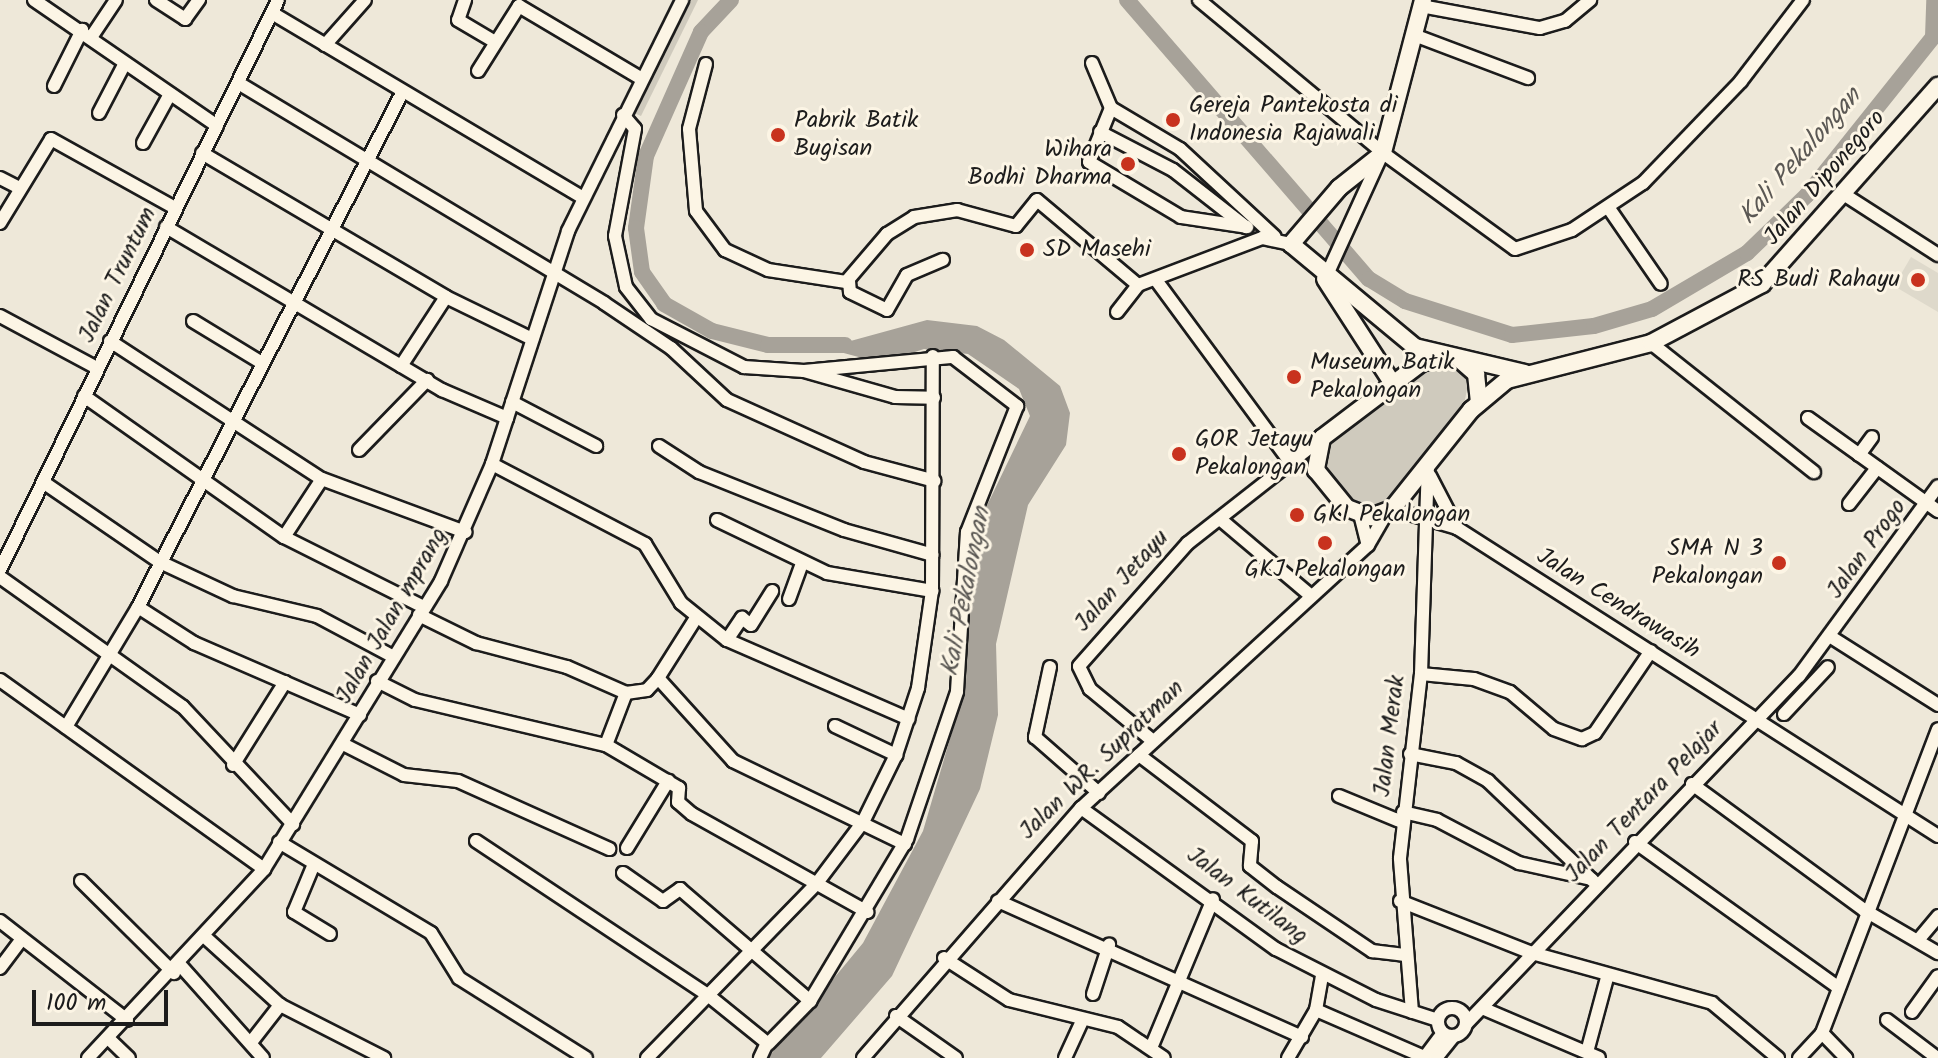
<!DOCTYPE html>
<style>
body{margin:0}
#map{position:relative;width:1938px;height:1058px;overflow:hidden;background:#eee8d9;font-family:Kalam,sans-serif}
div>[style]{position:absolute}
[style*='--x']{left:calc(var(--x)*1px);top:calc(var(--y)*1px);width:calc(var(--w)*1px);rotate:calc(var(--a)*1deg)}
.built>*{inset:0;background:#ded9cb}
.green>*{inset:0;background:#cfcabd}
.water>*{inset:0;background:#a7a299}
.river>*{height:16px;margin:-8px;padding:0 8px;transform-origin:8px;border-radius:8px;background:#a7a299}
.roads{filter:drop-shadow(2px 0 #1c1c1c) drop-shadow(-2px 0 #1c1c1c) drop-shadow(0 2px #1c1c1c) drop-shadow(0 -2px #1c1c1c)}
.minor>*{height:12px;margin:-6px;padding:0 6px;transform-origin:6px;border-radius:6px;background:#fcf5e5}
.minor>.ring{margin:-6px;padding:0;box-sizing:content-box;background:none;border:12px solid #fcf5e5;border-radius:50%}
.major>*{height:16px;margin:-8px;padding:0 8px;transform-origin:8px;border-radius:8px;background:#fcf5e5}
.dots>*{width:22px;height:22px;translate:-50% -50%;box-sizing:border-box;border:4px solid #fcf5e5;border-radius:50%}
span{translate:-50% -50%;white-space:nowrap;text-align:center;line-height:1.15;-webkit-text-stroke:6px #fcf5e5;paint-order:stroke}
.poi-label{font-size:24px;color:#1c1c1c}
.left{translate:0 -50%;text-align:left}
.right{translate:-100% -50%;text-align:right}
.street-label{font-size:24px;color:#1c1c1c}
.water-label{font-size:26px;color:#5b5854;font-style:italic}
.scale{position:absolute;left:32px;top:990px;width:136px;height:36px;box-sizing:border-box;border:4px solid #1c1c1c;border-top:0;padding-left:10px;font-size:24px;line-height:28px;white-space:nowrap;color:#1c1c1c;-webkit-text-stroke:6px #fcf5e5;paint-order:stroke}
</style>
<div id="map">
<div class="built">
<i style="clip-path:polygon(1911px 257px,1938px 273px,1938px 312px,1894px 286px)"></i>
</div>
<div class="green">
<i style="clip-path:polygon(689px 0,698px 0,641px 116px,629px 111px)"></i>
<i style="clip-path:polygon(1442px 363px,1469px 378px,1464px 405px,1387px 501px,1374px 509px,1350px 503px,1322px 466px,1322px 452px,1423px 367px)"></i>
</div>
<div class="water">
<i style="clip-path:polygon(927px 320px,977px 326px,1004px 340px,1060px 386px,1070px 413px,1066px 445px,1028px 505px,996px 644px,998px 715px,980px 789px,892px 976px,821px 1058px,768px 1058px,863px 943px,923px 831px,966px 684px,968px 568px,980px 520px,1030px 416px,1019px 389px,968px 354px,924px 349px,881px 363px,825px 348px)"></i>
</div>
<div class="river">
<i style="--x:731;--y:0;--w:44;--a:133.2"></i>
<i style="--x:701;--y:32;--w:136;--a:113.9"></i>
<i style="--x:646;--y:156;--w:73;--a:97.9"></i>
<i style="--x:636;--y:228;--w:44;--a:82.2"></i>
<i style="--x:642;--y:272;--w:39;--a:55"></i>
<i style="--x:664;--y:304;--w:55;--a:29.4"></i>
<i style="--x:712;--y:331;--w:58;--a:14"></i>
<i style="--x:768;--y:345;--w:77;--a:0"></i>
<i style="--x:1127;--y:0;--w:369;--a:49.1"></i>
<i style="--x:1369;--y:279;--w:42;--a:31.4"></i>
<i style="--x:1405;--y:301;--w:112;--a:17.6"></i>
<i style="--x:1512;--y:335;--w:82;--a:-6.3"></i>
<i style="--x:1594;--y:326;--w:60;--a:-16.3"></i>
<i style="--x:1652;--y:309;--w:110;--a:-30.5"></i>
<i style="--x:1747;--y:253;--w:83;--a:-44"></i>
<i style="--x:1807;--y:195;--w:202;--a:-51.4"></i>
<i style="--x:1933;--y:37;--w:37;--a:-88"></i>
</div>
<div class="roads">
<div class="minor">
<i style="--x:34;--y:0;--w:222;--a:34.5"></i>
<i style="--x:156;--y:0;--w:35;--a:33"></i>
<i style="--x:185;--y:19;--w:24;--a:-54"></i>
<i style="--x:465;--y:0;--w:21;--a:109"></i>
<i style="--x:458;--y:20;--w:43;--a:30.7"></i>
<i style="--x:1199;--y:0;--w:239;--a:39.7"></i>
<i style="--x:1383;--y:153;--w:163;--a:36"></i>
<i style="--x:1515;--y:249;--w:60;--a:-18.4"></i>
<i style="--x:1572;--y:230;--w:85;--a:-33.5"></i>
<i style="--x:1643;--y:183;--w:141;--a:-46.1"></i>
<i style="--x:1741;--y:81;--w:102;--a:-52.6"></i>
<i style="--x:1421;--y:6;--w:121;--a:10.5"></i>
<i style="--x:1540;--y:28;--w:26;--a:-16"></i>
<i style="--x:1565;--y:21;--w:33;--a:-40"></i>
<i style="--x:272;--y:13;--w:360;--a:30.7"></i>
<i style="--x:1414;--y:35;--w:122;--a:20.7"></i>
<i style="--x:92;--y:36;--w:43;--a:-56.3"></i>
<i style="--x:325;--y:45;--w:60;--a:-48.4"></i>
<i style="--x:1092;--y:63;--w:49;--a:67.1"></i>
<i style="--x:1111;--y:108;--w:58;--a:112.2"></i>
<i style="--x:1089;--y:162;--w:107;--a:30.9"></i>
<i style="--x:1181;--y:217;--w:67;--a:8.6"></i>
<i style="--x:706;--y:64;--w:67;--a:104.7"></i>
<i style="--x:689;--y:129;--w:82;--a:85.1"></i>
<i style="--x:696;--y:211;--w:49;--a:53.4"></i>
<i style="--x:725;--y:250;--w:47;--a:24.9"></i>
<i style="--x:768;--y:270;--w:79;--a:8.7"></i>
<i style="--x:846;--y:282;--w:63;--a:-49.5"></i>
<i style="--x:887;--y:234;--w:32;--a:-32"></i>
<i style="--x:914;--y:217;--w:44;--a:-9.2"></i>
<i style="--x:957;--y:210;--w:61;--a:15.2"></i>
<i style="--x:1016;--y:226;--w:33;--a:-51"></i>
<i style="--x:1037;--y:200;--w:132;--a:40.1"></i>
<i style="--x:1138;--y:285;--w:133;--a:-20.8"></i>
<i style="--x:1262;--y:238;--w:30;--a:12"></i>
<i style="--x:478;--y:71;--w:77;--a:-57.8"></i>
<i style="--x:519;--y:6;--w:143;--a:30.7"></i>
<i style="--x:240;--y:84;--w:425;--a:31"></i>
<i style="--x:604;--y:303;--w:81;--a:33.9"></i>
<i style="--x:671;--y:348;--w:76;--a:42.9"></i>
<i style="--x:727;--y:400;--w:150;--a:24.3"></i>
<i style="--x:864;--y:462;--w:73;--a:15"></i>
<i style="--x:54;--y:86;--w:63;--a:-63.4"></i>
<i style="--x:1111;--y:108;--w:80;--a:30.7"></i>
<i style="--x:1180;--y:149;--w:129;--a:42.8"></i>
<i style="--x:99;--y:113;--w:56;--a:-62.5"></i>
<i style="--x:623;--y:115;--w:18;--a:49"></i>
<i style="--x:635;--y:129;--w:109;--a:100.6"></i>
<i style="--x:615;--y:236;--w:52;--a:77.8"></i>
<i style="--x:626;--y:287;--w:41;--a:52"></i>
<i style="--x:651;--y:319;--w:105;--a:27.3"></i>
<i style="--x:744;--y:367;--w:60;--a:3.8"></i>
<i style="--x:804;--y:371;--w:150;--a:-5.4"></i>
<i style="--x:953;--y:357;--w:81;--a:37.4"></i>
<i style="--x:1017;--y:406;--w:136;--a:111.6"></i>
<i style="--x:967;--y:532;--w:160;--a:93.6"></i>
<i style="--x:957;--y:692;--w:155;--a:108.8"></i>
<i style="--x:907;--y:839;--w:189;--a:120.9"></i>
<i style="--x:810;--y:1001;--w:60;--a:134.3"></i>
<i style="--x:1100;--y:132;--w:82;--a:27.5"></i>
<i style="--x:1173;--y:170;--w:93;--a:38"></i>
<i style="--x:143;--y:143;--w:56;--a:-61.1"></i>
<i style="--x:202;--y:153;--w:283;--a:30.5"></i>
<i style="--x:446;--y:297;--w:96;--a:26"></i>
<i style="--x:0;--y:178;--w:22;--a:27"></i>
<i style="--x:1845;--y:195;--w:111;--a:32.8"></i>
<i style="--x:1608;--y:207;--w:93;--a:55.5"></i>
<i style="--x:0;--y:223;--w:98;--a:-58.7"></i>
<i style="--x:51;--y:139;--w:142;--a:29.1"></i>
<i style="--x:166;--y:227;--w:321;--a:30.6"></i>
<i style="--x:442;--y:390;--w:71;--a:23.3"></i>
<i style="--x:1325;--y:279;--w:135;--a:-65.5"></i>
<i style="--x:1156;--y:280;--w:227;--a:53.6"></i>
<i style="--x:849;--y:281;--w:11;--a:85"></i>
<i style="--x:850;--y:292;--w:41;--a:25.9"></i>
<i style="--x:887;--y:310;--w:40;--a:-60.3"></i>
<i style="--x:907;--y:275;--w:39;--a:-23"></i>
<i style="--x:1117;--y:312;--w:34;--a:-52"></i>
<i style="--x:0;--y:316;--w:110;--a:28.2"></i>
<i style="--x:193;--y:321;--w:81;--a:31.3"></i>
<i style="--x:110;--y:341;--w:253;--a:33.1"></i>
<i style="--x:322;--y:479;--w:153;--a:20.3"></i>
<i style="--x:1651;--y:343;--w:208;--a:38.4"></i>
<i style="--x:401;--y:366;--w:82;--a:-56.9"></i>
<i style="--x:804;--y:371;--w:95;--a:15.9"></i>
<i style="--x:895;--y:397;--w:39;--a:1"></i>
<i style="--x:84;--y:396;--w:245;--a:35.2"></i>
<i style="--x:284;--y:537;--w:157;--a:26.6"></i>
<i style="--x:512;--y:402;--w:95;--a:27.6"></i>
<i style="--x:1808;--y:418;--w:160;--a:35.6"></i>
<i style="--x:659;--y:446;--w:48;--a:33"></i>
<i style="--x:699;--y:472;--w:156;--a:21.8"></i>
<i style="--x:844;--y:530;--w:92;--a:15.7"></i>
<i style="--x:359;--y:450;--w:98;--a:-45.8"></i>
<i style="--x:1859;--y:455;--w:22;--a:-54"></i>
<i style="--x:492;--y:464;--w:173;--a:27.6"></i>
<i style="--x:645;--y:544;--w:69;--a:58.6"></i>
<i style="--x:681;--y:603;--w:59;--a:38.8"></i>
<i style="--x:727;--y:640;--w:198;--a:23.5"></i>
<i style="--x:1430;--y:476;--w:59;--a:62.6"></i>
<i style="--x:43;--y:482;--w:142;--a:34.4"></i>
<i style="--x:160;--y:562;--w:81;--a:25"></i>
<i style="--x:233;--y:596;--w:86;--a:13.4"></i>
<i style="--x:317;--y:616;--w:85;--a:28.1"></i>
<i style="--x:1849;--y:504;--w:46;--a:-52.1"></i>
<i style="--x:1392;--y:509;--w:68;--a:16.3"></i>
<i style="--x:1457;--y:528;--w:571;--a:32.63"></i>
<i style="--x:1360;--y:514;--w:32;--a:76"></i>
<i style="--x:1220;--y:519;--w:119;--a:40.2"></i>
<i style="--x:717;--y:520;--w:122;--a:25.7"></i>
<i style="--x:827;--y:573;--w:107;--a:9.7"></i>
<i style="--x:284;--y:537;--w:69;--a:-56.8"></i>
<i style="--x:0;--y:570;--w:634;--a:-64"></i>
<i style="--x:0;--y:577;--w:224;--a:35.4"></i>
<i style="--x:183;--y:707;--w:161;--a:46.8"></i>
<i style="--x:789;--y:599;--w:37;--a:-70"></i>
<i style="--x:138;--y:607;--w:67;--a:32.7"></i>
<i style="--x:194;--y:643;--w:181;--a:23.4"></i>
<i style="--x:419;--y:615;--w:64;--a:26.2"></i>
<i style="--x:476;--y:643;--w:94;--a:14.8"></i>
<i style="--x:567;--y:667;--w:64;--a:23.8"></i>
<i style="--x:626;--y:693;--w:21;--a:-8"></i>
<i style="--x:647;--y:690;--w:16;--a:-47"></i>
<i style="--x:658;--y:678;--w:112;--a:47.9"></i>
<i style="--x:733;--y:761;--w:191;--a:25.8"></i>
<i style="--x:1831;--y:637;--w:127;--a:32.4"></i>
<i style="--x:727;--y:640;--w:27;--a:-56"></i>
<i style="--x:742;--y:618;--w:11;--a:38"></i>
<i style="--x:751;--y:625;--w:40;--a:-58"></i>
<i style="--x:1050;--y:667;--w:72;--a:102.1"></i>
<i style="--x:1035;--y:737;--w:85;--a:41.2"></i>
<i style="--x:1421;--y:674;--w:53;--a:5.4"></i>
<i style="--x:1474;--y:679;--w:38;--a:20"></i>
<i style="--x:1510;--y:692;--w:57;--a:40.1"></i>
<i style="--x:1554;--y:729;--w:30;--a:20"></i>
<i style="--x:1582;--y:739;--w:14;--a:-25"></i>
<i style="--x:1595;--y:733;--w:99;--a:-55.7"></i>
<i style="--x:658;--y:678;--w:71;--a:-57.7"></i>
<i style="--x:0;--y:680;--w:325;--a:35.6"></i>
<i style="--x:377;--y:681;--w:42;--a:26.6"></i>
<i style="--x:415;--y:700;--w:196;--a:13.3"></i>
<i style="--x:606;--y:745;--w:85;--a:30.5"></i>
<i style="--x:679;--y:788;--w:14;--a:94"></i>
<i style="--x:678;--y:802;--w:18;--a:41"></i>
<i style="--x:692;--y:814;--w:201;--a:29.2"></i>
<i style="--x:1784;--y:714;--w:64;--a:-46.9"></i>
<i style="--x:835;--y:726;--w:68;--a:25.4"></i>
<i style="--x:66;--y:727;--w:140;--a:-59"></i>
<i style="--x:138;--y:607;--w:578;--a:-62.81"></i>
<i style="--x:1153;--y:741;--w:82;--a:-140.5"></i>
<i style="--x:1090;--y:689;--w:25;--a:-116"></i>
<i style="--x:1079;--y:666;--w:164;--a:-48.5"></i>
<i style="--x:1188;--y:543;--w:170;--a:-38.1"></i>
<i style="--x:343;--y:744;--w:68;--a:26.9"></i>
<i style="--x:404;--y:775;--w:54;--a:6.3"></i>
<i style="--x:458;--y:781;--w:166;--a:24.2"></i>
<i style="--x:606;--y:745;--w:56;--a:-69"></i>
<i style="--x:1410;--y:754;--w:47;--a:11.1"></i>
<i style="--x:1456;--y:763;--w:37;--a:29"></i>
<i style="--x:1488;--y:781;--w:148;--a:43.6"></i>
<i style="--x:1139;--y:755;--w:142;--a:37.3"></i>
<i style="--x:1252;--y:841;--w:25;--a:95"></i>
<i style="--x:1250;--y:866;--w:34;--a:38"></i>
<i style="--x:1277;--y:887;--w:115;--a:34"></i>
<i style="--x:1372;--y:951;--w:33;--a:7"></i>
<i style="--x:233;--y:765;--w:98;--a:-57.9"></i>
<i style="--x:1692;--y:784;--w:213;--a:36.2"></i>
<i style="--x:1864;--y:910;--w:86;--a:30.2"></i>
<i style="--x:1339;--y:796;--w:68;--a:22.4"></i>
<i style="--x:1081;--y:808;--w:241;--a:35.9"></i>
<i style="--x:1276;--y:949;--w:112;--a:27"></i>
<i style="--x:1376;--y:1000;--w:65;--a:17.9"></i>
<i style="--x:1403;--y:812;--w:35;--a:13"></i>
<i style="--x:1437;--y:820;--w:93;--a:27.7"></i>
<i style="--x:1519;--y:863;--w:74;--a:12.5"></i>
<i style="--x:476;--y:841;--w:280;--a:33.6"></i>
<i style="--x:709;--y:996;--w:75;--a:39"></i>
<i style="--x:767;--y:1043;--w:17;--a:115"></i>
<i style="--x:279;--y:842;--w:177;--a:30.9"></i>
<i style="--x:431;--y:933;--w:53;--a:58.1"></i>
<i style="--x:459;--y:978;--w:150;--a:32.2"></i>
<i style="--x:1635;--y:842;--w:246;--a:35.6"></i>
<i style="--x:627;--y:848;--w:79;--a:-58.5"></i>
<i style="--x:314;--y:864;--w:52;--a:112.6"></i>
<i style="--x:294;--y:912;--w:42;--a:31.4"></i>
<i style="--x:623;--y:873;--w:49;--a:35"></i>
<i style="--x:663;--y:901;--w:21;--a:-35"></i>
<i style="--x:680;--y:889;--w:172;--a:40.7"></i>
<i style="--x:81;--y:881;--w:131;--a:44.7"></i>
<i style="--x:998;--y:901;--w:333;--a:24.1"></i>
<i style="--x:1400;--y:901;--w:142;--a:21.5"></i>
<i style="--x:1532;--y:953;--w:187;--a:15.5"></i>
<i style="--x:1712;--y:1003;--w:86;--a:39.8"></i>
<i style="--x:0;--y:921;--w:161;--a:37.9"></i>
<i style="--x:205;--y:937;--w:101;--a:42.2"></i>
<i style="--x:280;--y:1005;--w:117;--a:27"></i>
<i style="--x:1919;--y:939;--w:30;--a:-50"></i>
<i style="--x:944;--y:958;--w:77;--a:32.9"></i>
<i style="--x:1009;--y:1000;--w:112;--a:13.9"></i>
<i style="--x:1118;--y:1027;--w:55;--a:34"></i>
<i style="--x:181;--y:966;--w:123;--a:48.3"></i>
<i style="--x:0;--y:968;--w:36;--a:-53"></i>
<i style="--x:1093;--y:994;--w:52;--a:-71.9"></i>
<i class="ring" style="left:1438px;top:1008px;width:16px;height:16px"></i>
<i style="--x:1482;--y:1008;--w:127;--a:23.1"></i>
<i style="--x:1316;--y:1010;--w:118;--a:23.5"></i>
<i style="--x:1412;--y:1012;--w:154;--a:-94.5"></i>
<i style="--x:1400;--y:858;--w:185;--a:-83.5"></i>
<i style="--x:1421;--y:674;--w:209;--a:-88.1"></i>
<i style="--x:1912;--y:1012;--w:44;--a:-54.2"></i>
<i style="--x:896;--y:1016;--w:73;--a:35"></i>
<i style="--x:1887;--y:1020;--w:63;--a:37.2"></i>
<i style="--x:1466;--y:1024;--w:482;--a:-46.3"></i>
<i style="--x:1799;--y:676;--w:235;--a:-53.8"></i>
<i style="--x:1822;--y:1033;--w:35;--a:46"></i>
<i style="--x:108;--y:1038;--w:29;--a:44"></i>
<i style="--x:252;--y:1041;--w:46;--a:-52.1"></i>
<i style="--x:1151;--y:1048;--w:161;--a:-67.4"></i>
<i style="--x:1587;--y:1052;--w:77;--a:-74.9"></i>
<i style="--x:88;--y:1058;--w:258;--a:-47"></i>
<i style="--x:264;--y:869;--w:338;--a:-58.4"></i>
<i style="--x:441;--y:581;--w:128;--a:-66.4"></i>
<i style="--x:492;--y:464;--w:245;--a:-71.9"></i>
<i style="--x:568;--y:231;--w:258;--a:-63.7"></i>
<i style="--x:647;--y:1058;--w:244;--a:-45.8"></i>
<i style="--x:817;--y:883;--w:76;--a:-53"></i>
<i style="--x:863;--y:822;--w:75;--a:-63.8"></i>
<i style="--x:896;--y:755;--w:71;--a:-71.8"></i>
<i style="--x:918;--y:688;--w:98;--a:-81.8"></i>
<i style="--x:932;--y:591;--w:235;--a:-89.8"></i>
<i style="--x:863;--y:1058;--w:332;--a:-48.9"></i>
<i style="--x:1081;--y:808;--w:389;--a:-42.5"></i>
<i style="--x:1368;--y:545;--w:39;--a:-60"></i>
<i style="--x:1065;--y:1058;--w:41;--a:-65.3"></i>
<i style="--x:1288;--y:1058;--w:56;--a:-59.7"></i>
<i style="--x:1316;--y:1010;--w:35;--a:-80"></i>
<i style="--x:1424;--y:1058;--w:31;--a:-53"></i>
<i style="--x:1436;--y:1058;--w:28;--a:-51"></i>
<i style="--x:1799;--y:1058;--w:34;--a:-47"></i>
<i style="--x:1822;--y:1033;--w:325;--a:-69.1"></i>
</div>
<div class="major">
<i style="--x:1423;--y:0;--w:158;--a:104.7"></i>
<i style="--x:1383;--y:153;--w:56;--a:141.5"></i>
<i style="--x:1339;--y:188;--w:74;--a:130.6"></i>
<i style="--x:1291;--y:244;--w:161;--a:39.7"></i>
<i style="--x:1415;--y:347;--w:113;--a:13.3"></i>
<i style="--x:1325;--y:279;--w:125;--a:57.1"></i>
<i style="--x:1446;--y:356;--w:26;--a:164"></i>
<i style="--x:1421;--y:363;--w:124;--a:142.9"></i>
<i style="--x:1322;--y:438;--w:33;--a:101"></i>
<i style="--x:1316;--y:470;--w:49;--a:50.8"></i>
<i style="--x:1347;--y:508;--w:26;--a:21"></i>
<i style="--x:1371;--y:517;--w:22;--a:-21"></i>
<i style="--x:1392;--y:509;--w:127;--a:-51.4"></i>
<i style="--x:1471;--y:410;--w:47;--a:-39.8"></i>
<i style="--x:1507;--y:380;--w:149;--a:-14.4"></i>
<i style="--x:1651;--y:343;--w:126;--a:-28"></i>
<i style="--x:1762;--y:284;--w:265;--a:-48.4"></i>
<i style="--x:1459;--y:359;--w:23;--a:41"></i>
<i style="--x:1476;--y:374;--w:29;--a:84"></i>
</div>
</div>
<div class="dots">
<i style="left:1173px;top:120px;background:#c8321e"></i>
<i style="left:778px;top:135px;background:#c8321e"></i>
<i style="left:1128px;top:164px;background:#c8321e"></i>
<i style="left:1027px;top:250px;background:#c8321e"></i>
<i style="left:1918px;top:280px;background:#c8321e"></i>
<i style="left:1294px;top:377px;background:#c8321e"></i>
<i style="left:1179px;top:454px;background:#c8321e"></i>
<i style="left:1297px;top:515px;background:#c8321e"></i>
<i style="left:1325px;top:543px;background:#c8321e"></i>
<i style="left:1779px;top:563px;background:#c8321e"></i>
</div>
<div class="poi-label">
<span class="left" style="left:1189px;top:120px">Gereja Pantekosta di<br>Indonesia Rajawali</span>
<span class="left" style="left:794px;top:135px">Pabrik Batik<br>Bugisan</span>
<span class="right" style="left:1112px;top:164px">Wihara<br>Bodhi Dharma</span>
<span class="left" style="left:1043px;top:250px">SD Masehi</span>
<span class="right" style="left:1900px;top:280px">RS Budi Rahayu</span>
<span class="left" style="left:1310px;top:377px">Museum Batik<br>Pekalongan</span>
<span class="left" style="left:1195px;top:454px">GOR Jetayu<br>Pekalongan</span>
<span class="left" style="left:1313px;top:515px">GKI Pekalongan</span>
<span class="right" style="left:1763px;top:563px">SMA N 3<br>Pekalongan</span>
<span style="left:1325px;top:570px">GKJ Pekalongan</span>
</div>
<div class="street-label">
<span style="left:1825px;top:178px;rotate:-49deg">Jalan Diponegoro</span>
<span style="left:118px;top:275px;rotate:-64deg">Jalan Truntum</span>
<span style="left:1867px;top:549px;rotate:-54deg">Jalan Progo</span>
<span style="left:1122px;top:581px;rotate:-48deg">Jalan Jetayu</span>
<span style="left:1618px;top:604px;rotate:32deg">Jalan Cendrawasih</span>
<span style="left:392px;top:616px;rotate:-60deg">Jalan Jalan mprang</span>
<span style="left:1390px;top:736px;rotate:-83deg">Jalan Merak</span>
<span style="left:1102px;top:760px;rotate:-44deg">Jalan WR. Supratman</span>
<span style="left:1644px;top:802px;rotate:-46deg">Jalan Tentara Pelajar</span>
<span style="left:1247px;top:896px;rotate:37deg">Jalan Kutilang</span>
</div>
<div class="water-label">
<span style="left:1801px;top:157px;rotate:-49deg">Kali Pekalongan</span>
<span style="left:967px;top:592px;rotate:-79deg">Kali Pekalongan</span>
</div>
<div class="scale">100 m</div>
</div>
